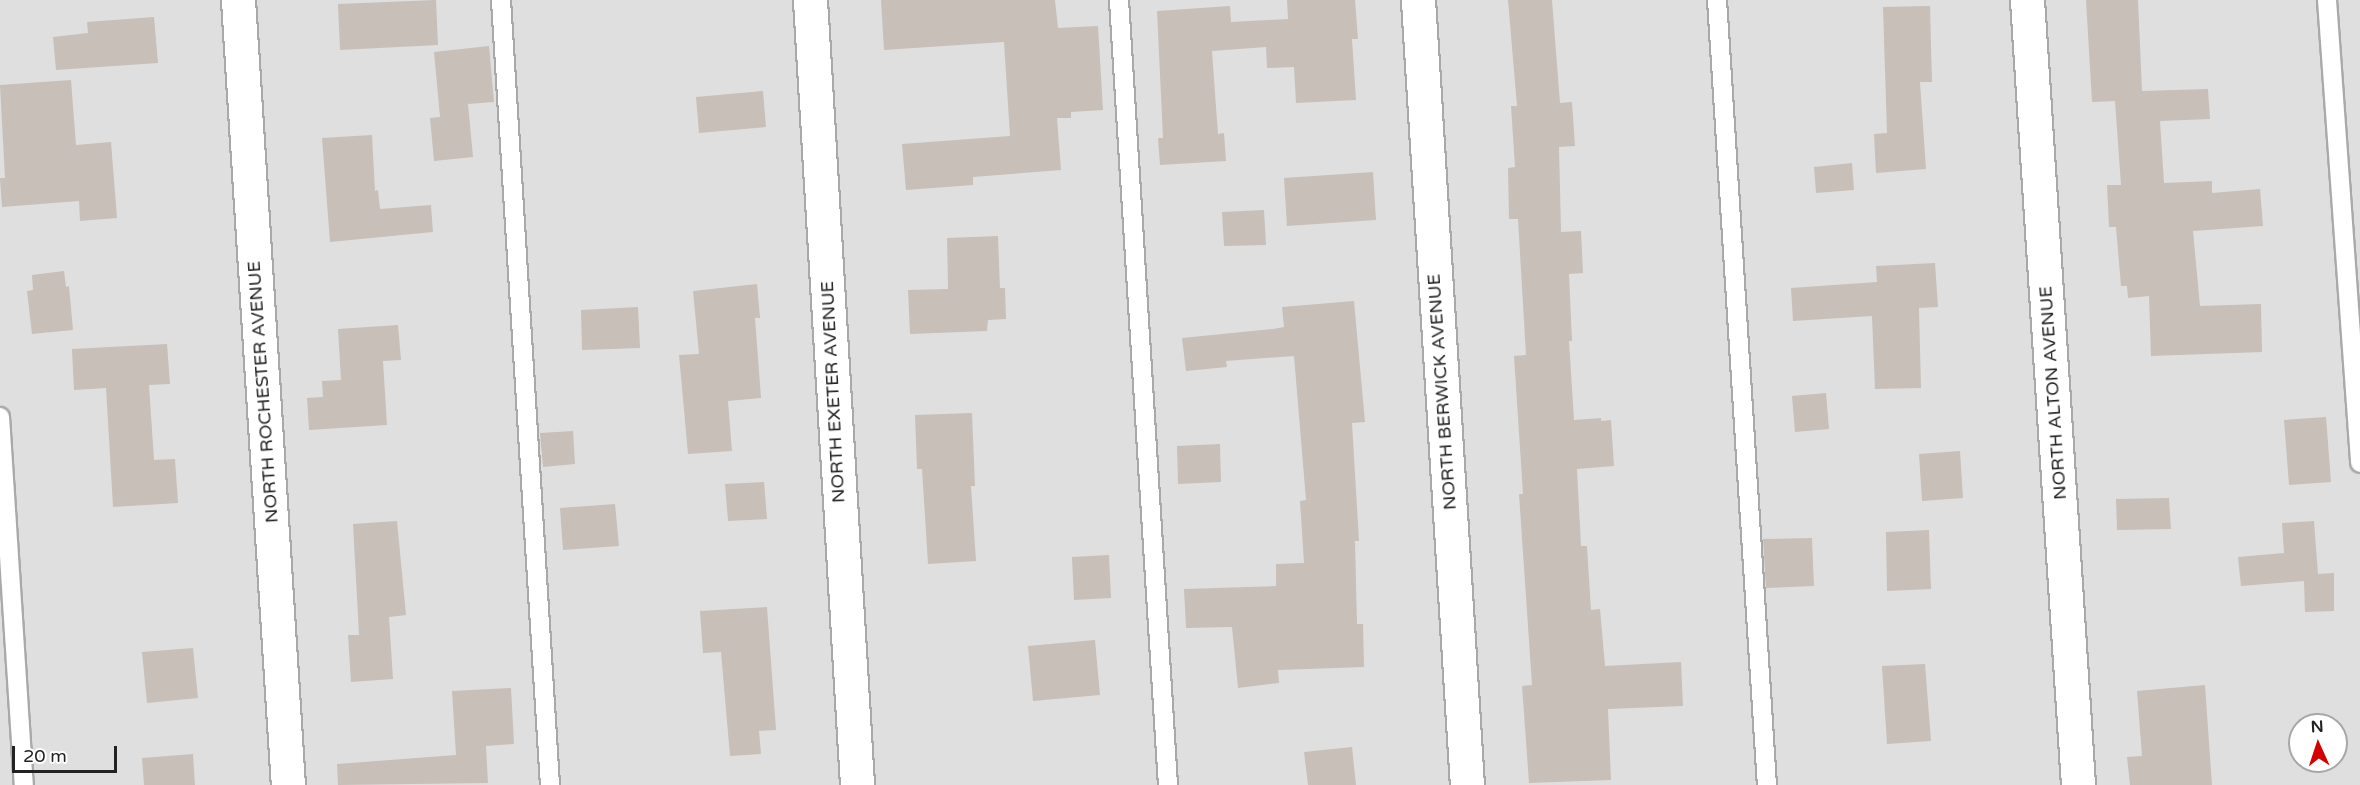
<!DOCTYPE html>
<style>
body{margin:0}
#map{position:relative;width:2360px;height:785px;overflow:hidden;background:#f2efe9;font-family:"Varela Round",sans-serif}
div>[style]{position:absolute}
[style*='--x']{left:calc(var(--x)*1px);top:calc(var(--y)*1px);width:calc(var(--w)*1px);rotate:calc(var(--a)*1deg)}
.residential>*{inset:0;background:#e0dfdf}
.building>*{inset:0;background:#c7bfb8}
.roads{filter:drop-shadow(2px 0 #a9a9a9) drop-shadow(-2px 0 #a9a9a9) drop-shadow(0 2px #a9a9a9) drop-shadow(0 -2px #a9a9a9)}
.service>*{height:18px;margin:-9px;padding:0 9px;transform-origin:9px;border-radius:9px;background:#fff}
.minor>*{height:33px;margin:-16.5px;padding:0 16.5px;transform-origin:16.5px;border-radius:16.5px;background:#fff}
span{translate:-50% -50%;white-space:nowrap;text-align:center;line-height:1.15;-webkit-text-stroke:4.5px #fff;paint-order:stroke}
.street-label{font-size:18px;color:#222}
.north{position:absolute;left:2288px;top:713px;width:60px;height:60px;box-sizing:border-box;background:#fff;border:2px solid #a7a7a7;border-radius:50%;rotate:357deg;font-size:16px;font-weight:700;line-height:24px;text-align:center;color:#222}
.north::after{content:'';display:block;margin:auto;width:21px;height:27px;background:#d40000;clip-path:polygon(50% 0,100% 100%,50% 72%,0 100%)}
.scale{position:absolute;left:12px;top:746px;width:105px;height:27px;box-sizing:border-box;border:3px solid #222;border-top:0;padding-left:8px;font-size:18px;line-height:21px;white-space:nowrap;color:#222;-webkit-text-stroke:4px #fff;paint-order:stroke}
</style>
<div id="map">
<div class="residential">
<i style="clip-path:polygon(evenodd,0 0,2360px 0,2360px 785px,0 785px,0 0,2300px 725px,2336px 725px,2336px 761px,2300px 761px,2300px 725px)"></i>
</div>
<div class="building">
<i style="clip-path:polygon(436px 0,438px 45px,340px 50px,338px 4px)"></i>
<i style="clip-path:polygon(881px 0,1055px 0,1058px 28px,1098px 26px,1103px 110px,1071px 112px,1071px 118px,1057px 118px,1061px 170px,973px 177px,973px 185px,906px 190px,902px 144px,1010px 136px,1004px 42px,884px 50px)"></i>
<i style="clip-path:polygon(1287px 0,1355px 0,1358px 39px,1352px 39px,1356px 100px,1296px 103px,1294px 67px,1267px 68px,1266px 47px,1212px 51px,1218px 134px,1224px 133px,1226px 161px,1160px 165px,1158px 138px,1163px 138px,1157px 11px,1230px 6px,1231px 22px,1288px 19px)"></i>
<i style="clip-path:polygon(1508px 0,1552px 0,1560px 103px,1572px 102px,1575px 146px,1559px 147px,1561px 232px,1581px 231px,1583px 273px,1569px 274px,1572px 341px,1569px 341px,1574px 420px,1601px 418px,1601px 421px,1611px 420px,1614px 466px,1577px 469px,1581px 546px,1587px 546px,1591px 610px,1600px 609px,1605px 666px,1681px 662px,1683px 706px,1608px 709px,1611px 780px,1529px 783px,1522px 686px,1532px 685px,1519px 494px,1523px 494px,1514px 356px,1526px 355px,1518px 219px,1509px 219px,1508px 168px,1515px 167px,1511px 106px,1517px 106px)"></i>
<i style="clip-path:polygon(2086px 0,2138px 0,2142px 91px,2208px 89px,2210px 119px,2160px 121px,2164px 183px,2212px 181px,2212px 193px,2260px 189px,2263px 226px,2193px 231px,2200px 306px,2261px 304px,2262px 352px,2151px 356px,2149px 296px,2128px 298px,2127px 286px,2121px 286px,2116px 227px,2109px 227px,2107px 185px,2121px 185px,2115px 101px,2092px 102px)"></i>
<i style="clip-path:polygon(1930px 6px,1932px 82px,1920px 82px,1926px 169px,1876px 173px,1874px 134px,1887px 133px,1883px 7px)"></i>
<i style="clip-path:polygon(154px 17px,158px 63px,56px 70px,53px 37px,88px 33px,87px 22px)"></i>
<i style="clip-path:polygon(489px 46px,494px 102px,468px 104px,473px 157px,434px 161px,430px 118px,440px 117px,434px 52px)"></i>
<i style="clip-path:polygon(71px 80px,76px 145px,111px 142px,117px 218px,80px 221px,79px 201px,2px 207px,0 178px,5px 178px,0 85px)"></i>
<i style="clip-path:polygon(763px 91px,766px 127px,699px 133px,696px 97px)"></i>
<i style="clip-path:polygon(372px 135px,375px 191px,378px 190px,380px 209px,431px 205px,433px 232px,330px 242px,322px 138px)"></i>
<i style="clip-path:polygon(1852px 163px,1854px 190px,1816px 193px,1814px 167px)"></i>
<i style="clip-path:polygon(1373px 172px,1376px 220px,1287px 226px,1284px 178px)"></i>
<i style="clip-path:polygon(1264px 210px,1266px 245px,1224px 246px,1222px 212px)"></i>
<i style="clip-path:polygon(998px 236px,1000px 288px,1005px 288px,1006px 319px,988px 320px,987px 331px,910px 334px,908px 290px,948px 289px,947px 238px)"></i>
<i style="clip-path:polygon(1935px 263px,1938px 307px,1919px 308px,1921px 388px,1875px 389px,1872px 316px,1793px 321px,1791px 288px,1877px 282px,1876px 266px)"></i>
<i style="clip-path:polygon(64px 271px,66px 287px,69px 286px,73px 330px,32px 334px,27px 291px,33px 290px,32px 275px)"></i>
<i style="clip-path:polygon(757px 284px,760px 318px,755px 318px,761px 398px,728px 401px,732px 451px,688px 454px,679px 355px,699px 354px,693px 291px)"></i>
<i style="clip-path:polygon(1354px 301px,1365px 422px,1352px 423px,1359px 541px,1355px 541px,1357px 624px,1363px 624px,1364px 667px,1278px 670px,1279px 683px,1238px 688px,1232px 627px,1186px 628px,1184px 589px,1276px 586px,1276px 564px,1304px 563px,1300px 501px,1306px 500px,1294px 356px,1226px 361px,1227px 367px,1186px 371px,1182px 338px,1273px 329px,1284px 327px,1282px 307px)"></i>
<i style="clip-path:polygon(638px 307px,640px 348px,582px 350px,581px 310px)"></i>
<i style="clip-path:polygon(398px 325px,401px 360px,383px 361px,387px 425px,309px 430px,307px 398px,323px 397px,322px 381px,341px 380px,338px 329px)"></i>
<i style="clip-path:polygon(167px 344px,170px 384px,149px 385px,154px 460px,175px 459px,178px 503px,113px 507px,106px 388px,74px 390px,72px 349px)"></i>
<i style="clip-path:polygon(1826px 393px,1829px 429px,1795px 432px,1792px 396px)"></i>
<i style="clip-path:polygon(972px 413px,975px 486px,971px 486px,976px 561px,928px 564px,922px 469px,917px 469px,915px 415px)"></i>
<i style="clip-path:polygon(2326px 417px,2331px 482px,2289px 485px,2284px 420px)"></i>
<i style="clip-path:polygon(573px 431px,575px 464px,543px 467px,540px 433px)"></i>
<i style="clip-path:polygon(1220px 444px,1221px 482px,1178px 484px,1177px 446px)"></i>
<i style="clip-path:polygon(1960px 451px,1963px 498px,1922px 501px,1919px 454px)"></i>
<i style="clip-path:polygon(764px 482px,767px 519px,728px 521px,725px 484px)"></i>
<i style="clip-path:polygon(2169px 498px,2171px 529px,2117px 530px,2116px 499px)"></i>
<i style="clip-path:polygon(615px 504px,619px 546px,563px 550px,560px 508px)"></i>
<i style="clip-path:polygon(397px 521px,406px 615px,389px 617px,393px 679px,351px 682px,348px 635px,359px 635px,353px 524px)"></i>
<i style="clip-path:polygon(2314px 521px,2318px 574px,2334px 573px,2334px 611px,2305px 612px,2304px 581px,2241px 586px,2238px 557px,2284px 553px,2282px 523px)"></i>
<i style="clip-path:polygon(1929px 530px,1931px 589px,1887px 591px,1886px 532px)"></i>
<i style="clip-path:polygon(1812px 538px,1814px 586px,1766px 588px,1763px 539px)"></i>
<i style="clip-path:polygon(1109px 555px,1111px 598px,1074px 600px,1072px 557px)"></i>
<i style="clip-path:polygon(767px 607px,776px 730px,759px 731px,761px 754px,730px 756px,721px 652px,703px 653px,700px 611px)"></i>
<i style="clip-path:polygon(1095px 640px,1100px 695px,1033px 701px,1028px 646px)"></i>
<i style="clip-path:polygon(193px 648px,198px 698px,147px 703px,142px 652px)"></i>
<i style="clip-path:polygon(1925px 664px,1931px 741px,1887px 744px,1882px 666px)"></i>
<i style="clip-path:polygon(2205px 685px,2212px 785px,2130px 785px,2127px 757px,2142px 756px,2137px 691px)"></i>
<i style="clip-path:polygon(511px 688px,514px 744px,486px 746px,488px 783px,338px 785px,337px 764px,456px 755px,452px 691px)"></i>
<i style="clip-path:polygon(1352px 747px,1356px 785px,1308px 785px,1304px 752px)"></i>
<i style="clip-path:polygon(193px 754px,195px 785px,144px 785px,142px 758px)"></i>
</div>
<div class="roads">
<div class="service">
<i style="--x:501;--y:0;--w:787;--a:86.43"></i>
<i style="--x:1119;--y:0;--w:787;--a:86.43"></i>
<i style="--x:1717;--y:0;--w:787;--a:86.36"></i>
<i style="--x:2327;--y:0;--w:464;--a:85.9"></i>
<i style="--x:0;--y:417;--w:369;--a:86.3"></i>
</div>
<div class="minor">
<i style="--x:238;--y:0;--w:787;--a:86.36"></i>
<i style="--x:810;--y:0;--w:786;--a:86.57"></i>
<i style="--x:1418;--y:0;--w:787;--a:86.43"></i>
<i style="--x:2027;--y:0;--w:787;--a:86.28"></i>
</div>
</div>
<div class="street-label">
<span style="left:263px;top:392px;rotate:-94deg">NORTH ROCHESTER AVENUE</span>
<span style="left:833px;top:392px;rotate:-93deg">NORTH EXETER AVENUE</span>
<span style="left:1442px;top:392px;rotate:-94deg">NORTH BERWICK AVENUE</span>
<span style="left:2053px;top:393px;rotate:-94deg">NORTH ALTON AVENUE</span>
</div>
<div class="north">N</div>
<div class="scale">20 m</div>
</div>
